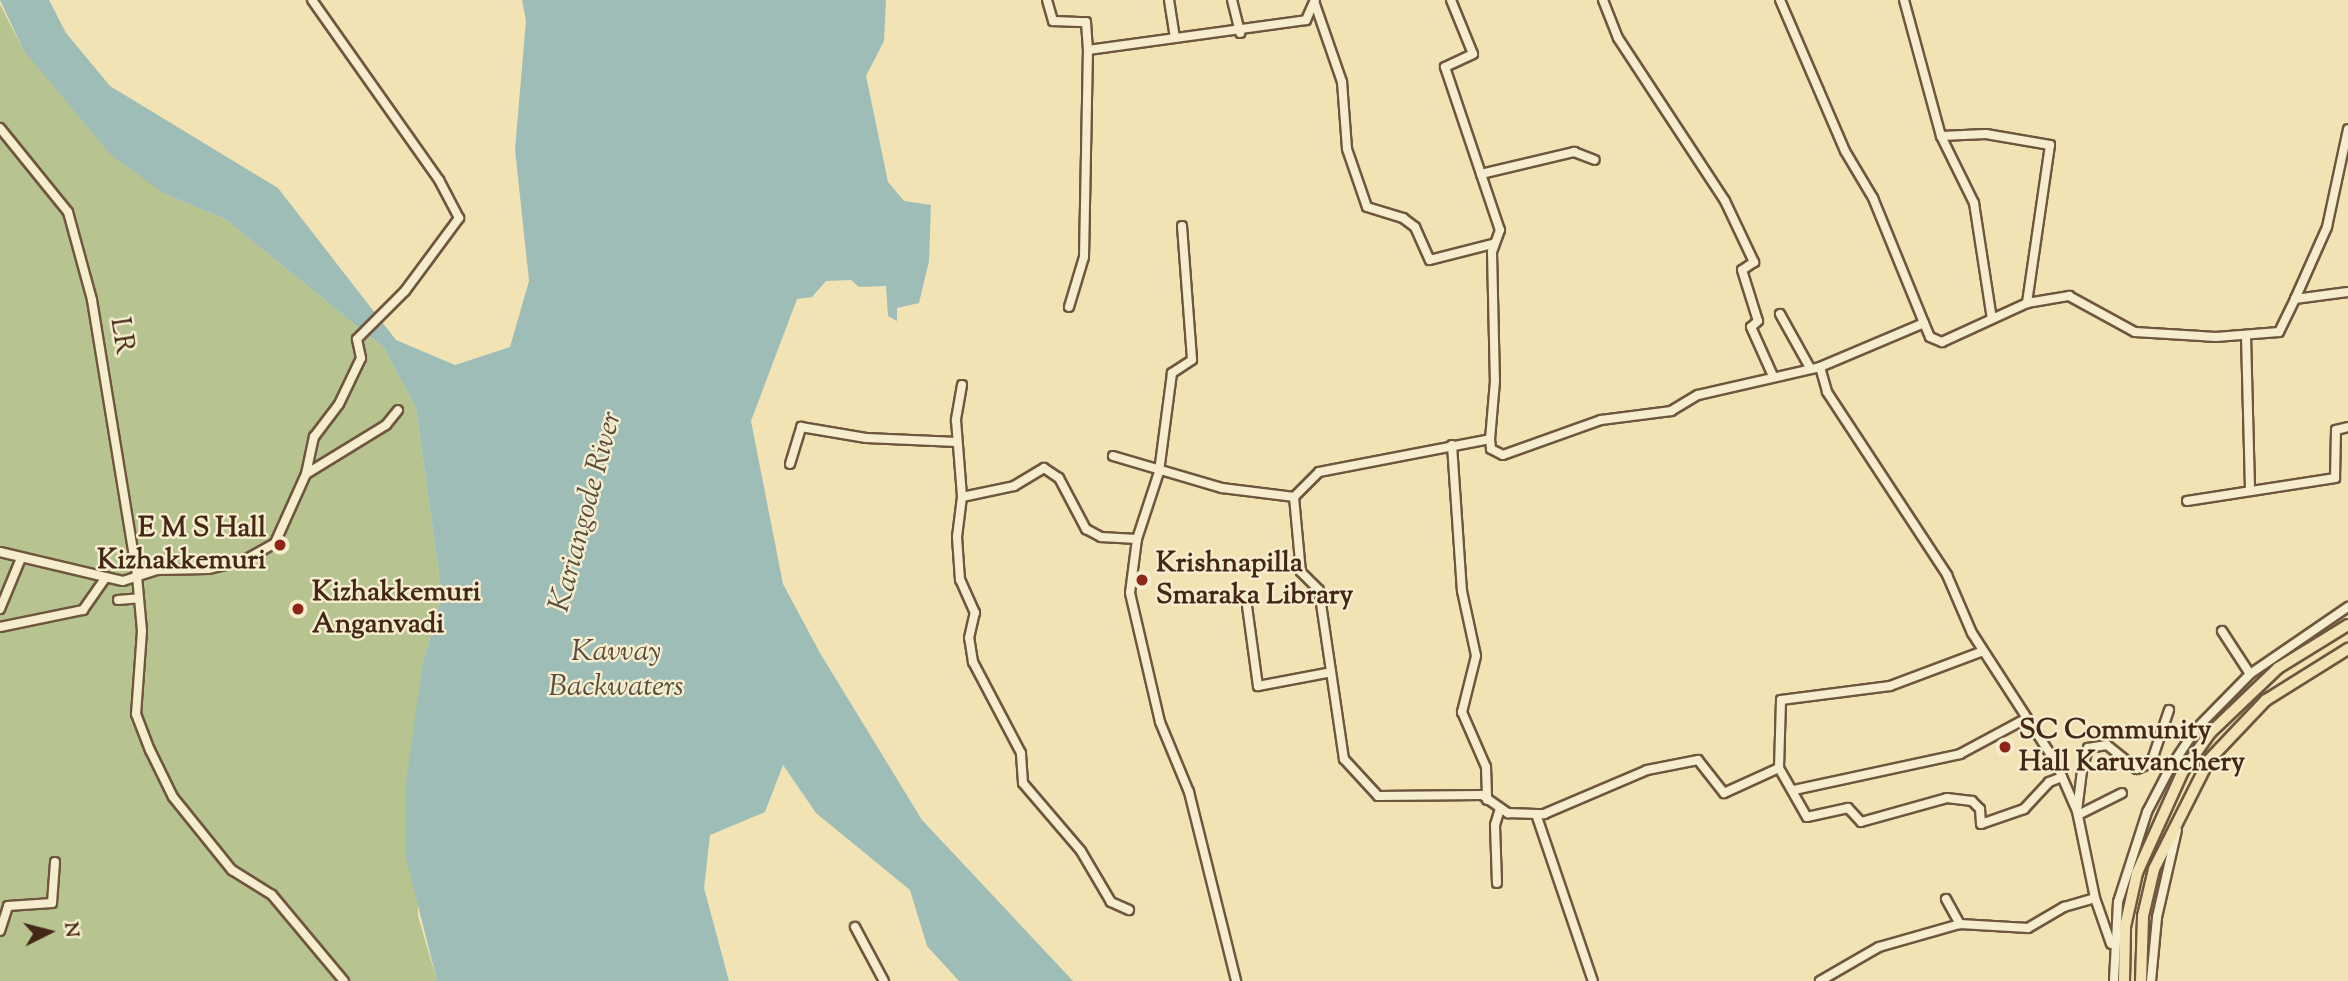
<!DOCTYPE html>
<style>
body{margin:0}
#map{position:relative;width:2348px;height:981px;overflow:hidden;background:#f1e3b4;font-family:"Sorts Mill Goudy",serif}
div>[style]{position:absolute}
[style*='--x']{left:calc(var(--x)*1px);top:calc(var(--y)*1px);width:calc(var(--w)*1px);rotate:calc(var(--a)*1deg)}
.green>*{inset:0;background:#b7c490}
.water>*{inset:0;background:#9dbdb6}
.roads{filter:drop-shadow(2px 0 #6f563e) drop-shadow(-2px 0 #6f563e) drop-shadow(0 2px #6f563e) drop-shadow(0 -2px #6f563e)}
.minor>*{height:8px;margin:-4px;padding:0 4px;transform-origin:4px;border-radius:4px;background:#f6edce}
.highway>*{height:10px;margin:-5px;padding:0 5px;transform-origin:5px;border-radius:5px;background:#f1e3b4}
.dots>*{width:19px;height:19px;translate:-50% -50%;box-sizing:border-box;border:4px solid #f6edce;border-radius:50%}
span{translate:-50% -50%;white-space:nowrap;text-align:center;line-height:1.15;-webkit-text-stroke:5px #f6edce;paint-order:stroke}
.street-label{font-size:28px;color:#442716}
.poi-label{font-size:28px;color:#442716;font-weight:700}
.right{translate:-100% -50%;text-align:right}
.left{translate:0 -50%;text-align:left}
.water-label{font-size:30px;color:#5a4c3e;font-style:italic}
.north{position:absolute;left:14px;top:897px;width:70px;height:70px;-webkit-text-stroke:5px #f6edce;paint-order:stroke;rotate:84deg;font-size:19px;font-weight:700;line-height:28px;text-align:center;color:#442716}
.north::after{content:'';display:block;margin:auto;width:24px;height:32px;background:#442716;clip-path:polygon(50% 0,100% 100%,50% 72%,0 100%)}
</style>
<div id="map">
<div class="green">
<i style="clip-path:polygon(0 4px,24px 51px,165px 194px,225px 219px,384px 348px,416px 408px,442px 596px,423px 661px,417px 725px,418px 916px,437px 981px,0 981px)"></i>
</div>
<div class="water">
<i style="clip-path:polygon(0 0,49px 0,66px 33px,110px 86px,278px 188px,396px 340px,455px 365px,510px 347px,529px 281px,515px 149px,526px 21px,522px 0,886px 0,884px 41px,866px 76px,888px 182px,904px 201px,931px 205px,929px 261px,919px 303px,897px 308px,897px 321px,888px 316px,886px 286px,859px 287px,851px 280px,826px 281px,812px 297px,797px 299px,751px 421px,783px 584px,820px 653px,922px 820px,1073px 981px,959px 981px,927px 946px,910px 890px,816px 813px,783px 765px,765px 812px,710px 835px,704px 888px,729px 981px,437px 981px,405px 854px,405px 790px,423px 661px,442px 596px,416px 408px,384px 348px,225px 219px,165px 194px,111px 155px,24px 51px)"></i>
</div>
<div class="roads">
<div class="minor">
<i style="--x:1047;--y:0;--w:22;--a:74"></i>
<i style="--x:1053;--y:21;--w:33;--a:2"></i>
<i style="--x:1086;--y:22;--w:28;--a:86"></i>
<i style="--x:1169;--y:0;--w:38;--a:81"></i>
<i style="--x:1232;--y:0;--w:34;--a:76"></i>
<i style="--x:1451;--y:0;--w:58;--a:67.8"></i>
<i style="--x:1473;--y:54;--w:31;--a:155"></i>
<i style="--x:1445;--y:67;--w:172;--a:71.4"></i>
<i style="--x:1500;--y:230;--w:23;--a:110"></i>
<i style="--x:1492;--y:252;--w:129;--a:88.7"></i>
<i style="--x:1495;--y:381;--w:58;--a:94.9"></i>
<i style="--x:1603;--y:0;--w:41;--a:68.5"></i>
<i style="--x:1618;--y:38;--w:195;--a:56.7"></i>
<i style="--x:1725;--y:201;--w:68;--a:64.6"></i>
<i style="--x:1754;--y:262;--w:14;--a:146"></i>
<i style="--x:1742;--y:270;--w:53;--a:72.6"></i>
<i style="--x:1758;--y:321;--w:9;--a:139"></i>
<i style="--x:1751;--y:327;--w:54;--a:65.8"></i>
<i style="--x:1780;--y:0;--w:164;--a:66.7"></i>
<i style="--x:1845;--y:151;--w:55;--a:59.2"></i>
<i style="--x:1873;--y:198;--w:135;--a:67.8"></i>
<i style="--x:1904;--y:0;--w:141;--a:74.8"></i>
<i style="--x:1941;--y:136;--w:75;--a:63.8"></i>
<i style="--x:1974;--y:203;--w:117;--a:81.2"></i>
<i style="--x:1315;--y:4;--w:83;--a:70.9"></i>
<i style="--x:1342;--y:82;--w:67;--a:85.7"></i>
<i style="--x:1347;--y:149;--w:61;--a:71"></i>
<i style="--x:1367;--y:207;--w:38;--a:17"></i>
<i style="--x:1403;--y:218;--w:15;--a:37"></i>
<i style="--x:1415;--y:227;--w:36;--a:66"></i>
<i style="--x:1430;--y:260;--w:65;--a:-14.3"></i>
<i style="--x:0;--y:128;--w:108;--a:51"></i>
<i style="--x:68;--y:212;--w:91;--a:74.7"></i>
<i style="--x:92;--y:300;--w:280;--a:80.7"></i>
<i style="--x:137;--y:576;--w:55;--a:84.8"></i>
<i style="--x:142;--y:631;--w:83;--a:94.1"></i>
<i style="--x:136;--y:714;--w:39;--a:69"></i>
<i style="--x:150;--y:750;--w:52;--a:63.9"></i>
<i style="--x:173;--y:797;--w:94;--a:51.1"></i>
<i style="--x:232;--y:870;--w:47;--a:32"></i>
<i style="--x:272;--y:895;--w:112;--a:50.1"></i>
<i style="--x:1941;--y:136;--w:45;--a:-2.5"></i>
<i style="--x:1986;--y:134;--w:65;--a:9.8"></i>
<i style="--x:2050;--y:145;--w:160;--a:98.3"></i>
<i style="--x:1481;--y:174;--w:96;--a:-13.3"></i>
<i style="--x:1574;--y:152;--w:22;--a:21"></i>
<i style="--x:1182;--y:226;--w:134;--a:85.7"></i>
<i style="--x:1192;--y:360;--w:24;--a:147"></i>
<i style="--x:1172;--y:373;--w:100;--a:97.5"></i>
<i style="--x:1159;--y:472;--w:71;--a:108.2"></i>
<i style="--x:1137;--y:539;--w:54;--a:97.4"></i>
<i style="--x:1130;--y:593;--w:132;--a:76.9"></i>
<i style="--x:1160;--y:722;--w:76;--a:67.5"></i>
<i style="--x:1189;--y:792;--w:195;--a:76"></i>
<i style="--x:2295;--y:299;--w:79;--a:-66"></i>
<i style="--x:2327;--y:227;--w:100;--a:-77.9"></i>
<i style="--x:1069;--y:307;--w:52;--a:-73.3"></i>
<i style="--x:1084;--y:257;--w:207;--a:-88.9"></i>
<i style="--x:1088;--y:50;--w:220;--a:-7.8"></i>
<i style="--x:1306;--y:20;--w:22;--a:-66"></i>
<i style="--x:1780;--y:314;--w:62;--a:60.9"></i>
<i style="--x:2246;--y:336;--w:153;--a:88.5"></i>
<i style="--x:1820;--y:367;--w:26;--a:74"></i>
<i style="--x:1827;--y:392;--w:219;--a:56.7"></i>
<i style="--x:1947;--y:575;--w:63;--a:66.7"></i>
<i style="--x:1972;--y:633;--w:155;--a:57.1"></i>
<i style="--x:2056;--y:763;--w:52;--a:66.4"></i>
<i style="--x:962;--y:385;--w:36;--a:100"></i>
<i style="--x:956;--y:420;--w:77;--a:85.5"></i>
<i style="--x:1452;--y:445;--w:146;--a:86.1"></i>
<i style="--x:1462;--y:591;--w:66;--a:77.8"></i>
<i style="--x:1476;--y:656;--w:58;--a:104"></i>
<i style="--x:1462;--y:712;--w:60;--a:66.4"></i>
<i style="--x:1486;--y:767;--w:33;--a:88"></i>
<i style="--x:1113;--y:456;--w:114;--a:16.4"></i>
<i style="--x:1222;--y:488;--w:73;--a:7.1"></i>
<i style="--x:1294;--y:497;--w:35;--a:-45"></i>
<i style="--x:1319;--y:472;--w:174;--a:-10.9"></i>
<i style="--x:1490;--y:439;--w:10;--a:84"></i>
<i style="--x:1491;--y:449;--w:13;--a:27"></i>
<i style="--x:1503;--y:455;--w:104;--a:-19.7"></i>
<i style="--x:1601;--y:420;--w:71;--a:-7.3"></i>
<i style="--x:1671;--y:411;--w:31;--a:-31"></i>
<i style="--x:1698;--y:395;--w:125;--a:-12.9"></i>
<i style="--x:1820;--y:367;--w:113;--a:-22.9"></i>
<i style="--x:1924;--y:323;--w:15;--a:67"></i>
<i style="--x:1930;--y:337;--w:13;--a:23"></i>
<i style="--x:1942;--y:342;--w:94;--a:-24.6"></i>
<i style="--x:2027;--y:303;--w:43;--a:-9.5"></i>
<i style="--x:2069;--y:296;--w:75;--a:28.6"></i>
<i style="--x:2135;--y:332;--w:81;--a:3.5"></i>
<i style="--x:2216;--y:337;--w:63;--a:-4.5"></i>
<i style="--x:2279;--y:332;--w:37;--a:-64"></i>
<i style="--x:2295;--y:299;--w:53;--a:-7.5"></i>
<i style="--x:790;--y:464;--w:39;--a:-73"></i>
<i style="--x:801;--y:427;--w:66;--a:9.6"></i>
<i style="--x:866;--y:438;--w:91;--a:2.5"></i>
<i style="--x:306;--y:474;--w:38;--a:-78"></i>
<i style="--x:314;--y:437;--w:41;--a:-52.9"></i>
<i style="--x:339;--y:404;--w:51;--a:-64.4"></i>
<i style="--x:361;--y:358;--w:19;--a:-102"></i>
<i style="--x:357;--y:339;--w:68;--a:-45"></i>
<i style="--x:405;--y:291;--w:91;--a:-53.5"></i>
<i style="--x:459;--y:218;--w:43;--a:-117.8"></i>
<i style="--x:439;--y:180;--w:220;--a:-125.2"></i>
<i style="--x:1294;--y:497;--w:75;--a:84.7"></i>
<i style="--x:1301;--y:572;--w:25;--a:45"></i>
<i style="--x:1319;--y:590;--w:171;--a:81.6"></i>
<i style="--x:1344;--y:759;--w:50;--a:47.4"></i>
<i style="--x:1378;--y:796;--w:104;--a:-0.6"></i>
<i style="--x:1482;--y:795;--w:32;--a:35"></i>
<i style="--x:1508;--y:813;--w:36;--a:2"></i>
<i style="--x:1544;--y:814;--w:112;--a:-23.1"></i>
<i style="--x:1647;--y:770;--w:52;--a:-11.1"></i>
<i style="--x:1698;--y:760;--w:42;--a:51.8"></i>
<i style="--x:1724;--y:793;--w:60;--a:-24.4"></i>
<i style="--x:1779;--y:768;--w:56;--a:60.3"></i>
<i style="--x:1807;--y:817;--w:42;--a:-12.4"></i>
<i style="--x:1848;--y:808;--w:19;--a:47"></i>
<i style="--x:1861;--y:822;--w:89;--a:-15.6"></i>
<i style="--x:1947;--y:798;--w:25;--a:7"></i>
<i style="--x:1972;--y:801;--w:11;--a:45"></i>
<i style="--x:1980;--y:809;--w:15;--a:86"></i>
<i style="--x:1981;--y:824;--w:46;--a:-19.2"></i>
<i style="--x:2024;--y:809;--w:37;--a:-47"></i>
<i style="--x:2049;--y:782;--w:14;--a:-21"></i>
<i style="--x:2187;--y:501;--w:150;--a:-8.8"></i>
<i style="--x:2335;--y:478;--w:48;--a:-88.8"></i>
<i style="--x:2336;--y:430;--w:12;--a:-14"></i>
<i style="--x:0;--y:552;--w:126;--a:13.3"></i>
<i style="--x:123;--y:581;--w:36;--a:-18"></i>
<i style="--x:157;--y:570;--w:51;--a:-1.1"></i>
<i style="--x:208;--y:569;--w:36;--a:-13"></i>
<i style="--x:243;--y:561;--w:37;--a:-29"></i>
<i style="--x:275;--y:543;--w:76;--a:-65.8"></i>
<i style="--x:306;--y:474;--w:94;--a:-31.5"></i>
<i style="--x:386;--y:425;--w:19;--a:-51"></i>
<i style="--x:118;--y:600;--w:21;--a:-5"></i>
<i style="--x:1247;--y:606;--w:81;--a:82.2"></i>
<i style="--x:1258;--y:686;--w:70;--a:-10.7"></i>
<i style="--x:0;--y:609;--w:55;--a:-67.6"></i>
<i style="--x:0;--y:627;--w:85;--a:-11.6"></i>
<i style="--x:83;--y:610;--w:40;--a:-55.1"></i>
<i style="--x:2222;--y:631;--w:51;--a:56.9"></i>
<i style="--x:1779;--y:768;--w:68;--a:-88.3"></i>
<i style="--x:1781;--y:700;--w:110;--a:-7.3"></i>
<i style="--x:1890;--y:686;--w:99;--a:-20.6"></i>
<i style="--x:1794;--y:790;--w:170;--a:-12.2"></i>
<i style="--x:1960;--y:754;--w:74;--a:-28.3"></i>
<i style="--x:1536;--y:814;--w:176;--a:71.2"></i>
<i style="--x:2078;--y:815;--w:49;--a:-26.6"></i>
<i style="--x:1497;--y:883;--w:58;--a:-92"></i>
<i style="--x:1495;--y:825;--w:17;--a:-73"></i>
<i style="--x:1946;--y:899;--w:29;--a:61"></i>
<i style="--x:1129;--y:910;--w:20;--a:-156"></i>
<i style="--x:1111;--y:902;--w:59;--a:-120.5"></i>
<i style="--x:1081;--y:851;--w:89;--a:-130.5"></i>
<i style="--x:1023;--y:783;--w:30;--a:-94"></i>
<i style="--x:1021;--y:753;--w:103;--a:-117.8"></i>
<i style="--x:973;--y:662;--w:24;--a:-99"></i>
<i style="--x:969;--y:638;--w:26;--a:-77"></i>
<i style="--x:975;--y:613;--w:36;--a:-114"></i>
<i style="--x:960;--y:580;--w:43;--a:-94"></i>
<i style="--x:957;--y:537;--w:40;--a:-82.9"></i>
<i style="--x:962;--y:497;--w:53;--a:-11.9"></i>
<i style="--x:1014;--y:486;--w:35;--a:-31"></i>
<i style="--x:1044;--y:468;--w:18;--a:34"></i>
<i style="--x:1059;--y:478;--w:58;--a:62.1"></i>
<i style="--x:1086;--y:529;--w:17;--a:28"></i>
<i style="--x:1101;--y:537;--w:36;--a:3"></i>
<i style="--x:855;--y:927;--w:61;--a:61.8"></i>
<i style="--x:0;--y:931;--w:26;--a:-72"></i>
<i style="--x:8;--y:906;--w:44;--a:-3.9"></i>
<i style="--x:52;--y:903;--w:41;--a:-85.8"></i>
<i style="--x:2111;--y:944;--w:49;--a:-109.2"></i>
<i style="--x:2095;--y:898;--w:89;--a:-101.7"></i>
<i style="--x:2077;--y:811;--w:40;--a:-82.9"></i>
<i style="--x:2082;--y:771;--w:24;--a:-75"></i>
<i style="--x:2088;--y:748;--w:19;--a:-9"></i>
<i style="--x:2107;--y:745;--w:38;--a:39"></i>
<i style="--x:2137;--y:769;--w:15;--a:-23"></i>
<i style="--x:2151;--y:763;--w:56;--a:-71.2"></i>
<i style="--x:1820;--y:981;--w:68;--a:-30"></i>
<i style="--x:1879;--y:947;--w:84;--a:-15.9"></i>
<i style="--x:1960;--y:924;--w:68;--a:3.4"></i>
<i style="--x:2028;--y:928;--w:42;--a:-30.3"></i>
<i style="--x:2064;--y:907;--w:32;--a:-16"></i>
<i style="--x:2114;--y:981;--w:79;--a:-87.1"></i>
<i style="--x:2118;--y:902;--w:95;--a:-72.1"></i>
<i style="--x:2147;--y:812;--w:50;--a:-62.4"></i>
<i style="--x:2170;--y:768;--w:47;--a:-56.3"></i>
<i style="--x:2196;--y:729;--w:77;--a:-45.5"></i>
<i style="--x:2250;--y:674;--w:119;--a:-34.4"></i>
<i style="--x:2151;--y:981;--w:64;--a:-84.6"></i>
<i style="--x:2157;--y:917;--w:89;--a:-77.1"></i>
</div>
<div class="highway">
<i style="--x:2124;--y:981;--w:54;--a:-88.9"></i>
<i style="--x:2125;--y:927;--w:55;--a:-77.5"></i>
<i style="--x:2137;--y:873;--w:112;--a:-65.7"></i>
<i style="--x:2183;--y:771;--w:47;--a:-54.6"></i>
<i style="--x:2210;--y:733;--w:94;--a:-43.7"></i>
<i style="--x:2278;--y:668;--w:82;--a:-31.6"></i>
<i style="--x:2141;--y:981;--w:65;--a:-88.2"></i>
<i style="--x:2143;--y:916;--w:48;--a:-76.8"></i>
<i style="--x:2154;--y:869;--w:122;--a:-63.2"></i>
<i style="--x:2209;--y:760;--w:83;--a:-46.5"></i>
<i style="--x:2266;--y:700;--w:97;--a:-31.9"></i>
</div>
</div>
<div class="dots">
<i style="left:280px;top:545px;background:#8f2418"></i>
<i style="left:1142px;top:580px;background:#8f2418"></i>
<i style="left:298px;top:609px;background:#8f2418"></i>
<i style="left:2005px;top:747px;background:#8f2418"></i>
</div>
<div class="street-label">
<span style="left:121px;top:336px;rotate:81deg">LR</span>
</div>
<div class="poi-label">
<span class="right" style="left:266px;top:545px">E M S Hall<br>Kizhakkemuri</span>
<span class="left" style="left:1156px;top:580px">Krishnapilla<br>Smaraka Library</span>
<span class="left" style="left:312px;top:609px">Kizhakkemuri<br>Anganvadi</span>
<span class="left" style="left:2019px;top:747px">SC Community<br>Hall Karuvanchery</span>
</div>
<div class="water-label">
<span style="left:587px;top:512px;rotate:-75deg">Kariangode River</span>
<span style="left:616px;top:670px">Kavvay<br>Backwaters</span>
</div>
<div class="north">N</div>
</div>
